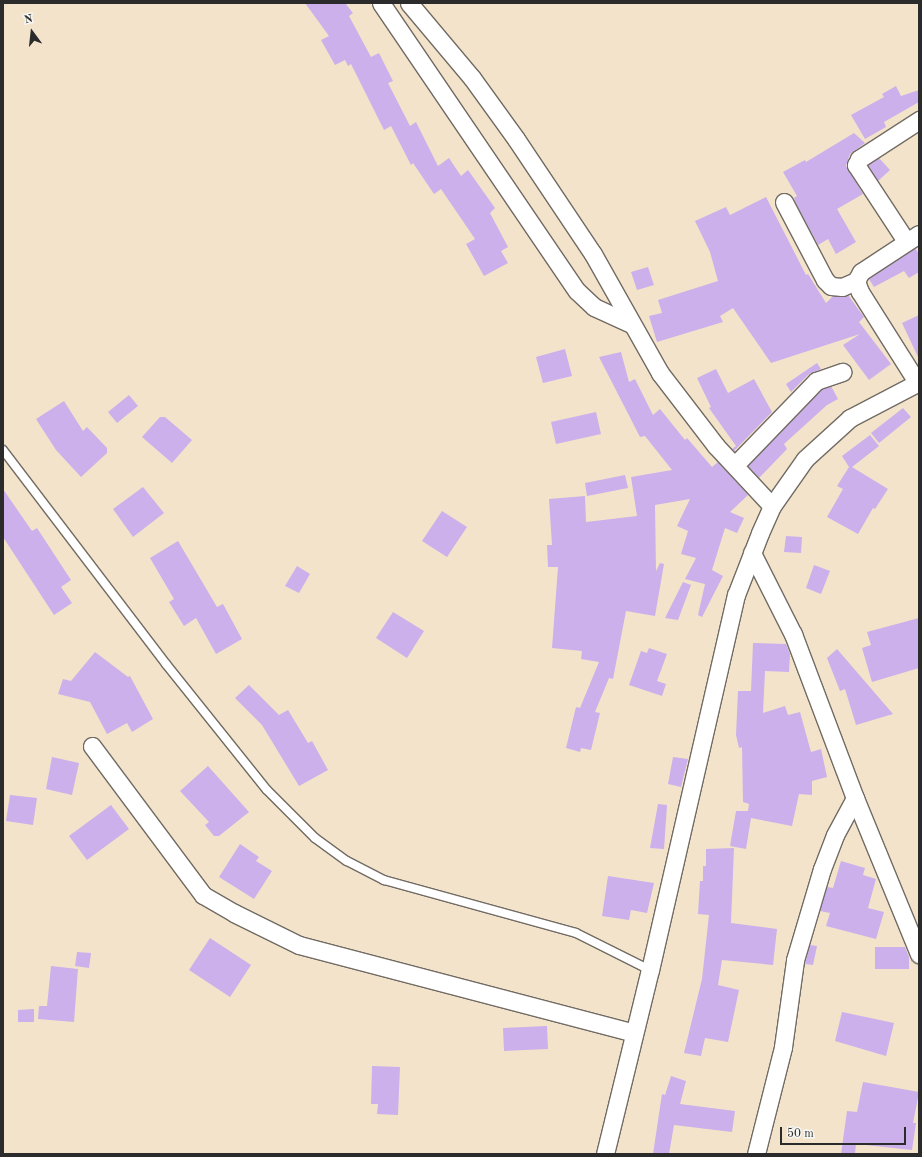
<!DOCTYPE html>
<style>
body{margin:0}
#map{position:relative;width:922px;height:1157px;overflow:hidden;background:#f3e3cb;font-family:"Old Standard TT",serif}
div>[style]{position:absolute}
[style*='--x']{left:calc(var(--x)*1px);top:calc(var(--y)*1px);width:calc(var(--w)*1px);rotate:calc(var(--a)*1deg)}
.building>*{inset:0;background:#cbb0eb}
.roads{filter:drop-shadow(1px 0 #716b63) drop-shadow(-1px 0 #716b63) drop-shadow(0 1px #716b63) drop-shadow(0 -1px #716b63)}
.service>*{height:8px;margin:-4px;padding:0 4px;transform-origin:4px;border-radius:4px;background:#fff}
.minor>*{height:17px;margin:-8.5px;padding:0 8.5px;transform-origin:8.5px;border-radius:8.5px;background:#fff}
span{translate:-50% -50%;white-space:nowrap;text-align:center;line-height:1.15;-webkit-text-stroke:3.5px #f6f6f2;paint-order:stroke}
.frame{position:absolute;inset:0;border:4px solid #2b2b2b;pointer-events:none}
.north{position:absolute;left:12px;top:12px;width:40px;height:40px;-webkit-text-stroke:3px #f6f6f2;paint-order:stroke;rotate:345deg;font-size:11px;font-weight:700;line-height:16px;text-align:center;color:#2b2b2b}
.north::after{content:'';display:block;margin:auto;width:14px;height:18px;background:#2b2b2b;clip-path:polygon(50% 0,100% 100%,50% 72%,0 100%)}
.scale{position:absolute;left:780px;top:1127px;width:126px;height:18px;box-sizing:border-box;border:2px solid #2b2b2b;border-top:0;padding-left:5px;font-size:12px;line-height:14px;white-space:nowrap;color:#2b2b2b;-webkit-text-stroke:3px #f6f6f2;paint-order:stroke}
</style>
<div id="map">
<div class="building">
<i style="clip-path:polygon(305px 3px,345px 3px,353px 13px,349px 16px,371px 57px,379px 53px,393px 81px,388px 83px,410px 126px,416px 122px,438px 166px,449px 158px,461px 176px,468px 170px,495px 208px,490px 213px,508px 247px,501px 251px,508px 263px,484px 276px,466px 244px,475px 239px,441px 189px,434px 194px,413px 163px,411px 165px,391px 126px,384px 130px,351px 64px,348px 66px,345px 60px,335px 65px,321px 40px,329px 36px)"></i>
<i style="clip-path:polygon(896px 86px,901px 96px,919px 90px,919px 102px,884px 122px,886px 127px,865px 139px,851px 115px,884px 97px,882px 94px)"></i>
<i style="clip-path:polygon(854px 133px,865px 143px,850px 154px,846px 166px,863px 194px,837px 209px,856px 242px,836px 254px,828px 239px,818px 245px,795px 202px,794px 198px,797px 196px,783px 172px,805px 160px,806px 162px)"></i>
<i style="clip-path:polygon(879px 158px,890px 170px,878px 181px,868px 165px)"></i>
<i style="clip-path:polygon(766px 197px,806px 275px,808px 274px,826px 303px,833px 296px,848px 295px,864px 317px,859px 322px,891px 364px,869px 380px,843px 345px,860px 334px,771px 363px,733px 308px,720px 316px,723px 322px,657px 342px,649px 316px,662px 313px,658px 300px,718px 281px,710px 252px,695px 221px,726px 207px,730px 215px)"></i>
<i style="clip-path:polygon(915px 248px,919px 254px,919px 272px,909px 278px,904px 271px,874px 287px,869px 279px)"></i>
<i style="clip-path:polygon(648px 267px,654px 285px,637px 290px,631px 272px)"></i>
<i style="clip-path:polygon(919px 315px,919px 359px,902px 323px)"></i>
<i style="clip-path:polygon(565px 349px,572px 376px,543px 383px,536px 357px)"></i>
<i style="clip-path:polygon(621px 352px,629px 382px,635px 379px,653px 415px,660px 409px,685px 440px,687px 438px,712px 467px,718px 462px,748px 495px,730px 512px,744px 518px,737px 533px,725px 528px,712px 570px,723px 576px,702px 617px,698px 615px,705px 584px,685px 579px,696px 558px,681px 554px,688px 531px,677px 526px,690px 499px,655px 505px,656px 571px,660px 563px,664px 564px,655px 616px,626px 611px,613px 679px,609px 678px,595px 712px,600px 713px,591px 750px,581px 748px,580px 752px,566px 748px,576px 707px,580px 708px,599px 662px,581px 659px,582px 651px,552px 648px,558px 567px,548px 567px,547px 545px,552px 545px,549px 499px,585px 496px,586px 522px,637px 516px,631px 477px,672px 470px,645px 436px,640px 437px,599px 357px)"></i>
<i style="clip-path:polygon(817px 363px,821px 369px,809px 374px,791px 392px,786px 384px)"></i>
<i style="clip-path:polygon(716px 369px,728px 393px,754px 379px,772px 412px,734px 451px,732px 449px,736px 446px,709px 408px,711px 407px,697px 378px)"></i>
<i style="clip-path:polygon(831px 386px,838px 399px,827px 405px,784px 444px,787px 449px,759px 478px,748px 466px,822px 390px)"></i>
<i style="clip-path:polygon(129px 395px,138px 406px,117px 423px,108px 412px)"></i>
<i style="clip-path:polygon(64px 401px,83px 431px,87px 427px,107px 448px,107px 453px,81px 477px,56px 450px,36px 419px)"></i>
<i style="clip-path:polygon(903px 408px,911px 417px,879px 443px,871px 433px)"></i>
<i style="clip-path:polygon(596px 412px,601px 434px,556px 444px,551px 422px)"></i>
<i style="clip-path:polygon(160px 417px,165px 417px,192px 440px,172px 463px,142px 437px)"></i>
<i style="clip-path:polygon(870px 435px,879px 446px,852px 467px,888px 489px,875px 509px,873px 508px,858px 534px,827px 517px,843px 489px,837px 486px,849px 467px,842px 456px)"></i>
<i style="clip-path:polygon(625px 475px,628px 488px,587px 496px,585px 483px)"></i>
<i style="clip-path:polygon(143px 487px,164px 513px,133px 537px,113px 509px)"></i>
<i style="clip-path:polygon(3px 489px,32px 531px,37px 528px,71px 580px,61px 587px,72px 603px,54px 615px,3px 537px)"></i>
<i style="clip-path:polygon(442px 511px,467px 527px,447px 557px,422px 541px)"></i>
<i style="clip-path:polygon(786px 536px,802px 537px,801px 553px,784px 552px)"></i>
<i style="clip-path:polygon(178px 541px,217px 607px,223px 604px,242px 639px,216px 654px,196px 618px,184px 626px,169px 602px,174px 599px,150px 558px)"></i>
<i style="clip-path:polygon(814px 565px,830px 571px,821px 594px,806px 588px)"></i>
<i style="clip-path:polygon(297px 566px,310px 574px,299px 593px,285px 586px)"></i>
<i style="clip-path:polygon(683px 582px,691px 585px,678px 620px,665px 618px)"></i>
<i style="clip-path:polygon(393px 612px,424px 631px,407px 658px,376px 638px)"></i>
<i style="clip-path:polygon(919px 618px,919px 668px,872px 682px,862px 648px,871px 645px,867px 632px)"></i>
<i style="clip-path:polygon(753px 643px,786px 644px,790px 654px,789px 672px,765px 671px,763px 713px,785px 706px,788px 715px,800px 712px,811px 752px,821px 749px,827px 777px,812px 781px,812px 795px,799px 794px,792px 826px,751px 818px,746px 849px,730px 846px,736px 811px,748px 811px,749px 804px,743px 802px,742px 747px,739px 748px,736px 735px,738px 691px,751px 691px)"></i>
<i style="clip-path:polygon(649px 648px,667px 654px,657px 681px,666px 684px,662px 696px,629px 685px,641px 651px,647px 653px)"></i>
<i style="clip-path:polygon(837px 649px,893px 714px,856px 725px,845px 689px,840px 691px,827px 658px)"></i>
<i style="clip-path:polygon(95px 652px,128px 677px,130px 676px,153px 719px,132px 732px,127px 723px,107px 734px,90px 702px,58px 694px,63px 679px,71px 681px)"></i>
<i style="clip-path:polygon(249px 685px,279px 715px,288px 710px,308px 743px,312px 741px,328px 770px,299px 786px,262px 725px,235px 698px)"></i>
<i style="clip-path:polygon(52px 757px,79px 763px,72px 795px,46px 789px)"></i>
<i style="clip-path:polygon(673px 757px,688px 759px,681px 787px,668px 784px)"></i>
<i style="clip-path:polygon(208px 766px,249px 812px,219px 836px,214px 836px,205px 825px,209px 822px,180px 791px)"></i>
<i style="clip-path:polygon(10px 795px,37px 798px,33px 825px,6px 821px)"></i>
<i style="clip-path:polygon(658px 804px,667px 805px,664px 849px,650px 848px)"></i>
<i style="clip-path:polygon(111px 805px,129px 829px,87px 860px,69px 836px)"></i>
<i style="clip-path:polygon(240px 844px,259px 857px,256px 861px,272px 871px,254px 899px,219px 877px)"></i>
<i style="clip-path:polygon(734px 848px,731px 923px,777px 929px,773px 965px,722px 960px,718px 985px,739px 990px,728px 1042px,705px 1038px,701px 1056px,684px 1053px,702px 979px,709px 915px,698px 914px,700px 881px,703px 881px,703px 866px,706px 866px,706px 849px)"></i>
<i style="clip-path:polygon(841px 861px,865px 868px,863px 875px,876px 879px,868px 908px,884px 912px,876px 939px,826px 926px,830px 913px,820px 911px,827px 887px,833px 888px)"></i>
<i style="clip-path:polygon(608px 876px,654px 883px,647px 913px,631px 910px,629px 920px,602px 916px)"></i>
<i style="clip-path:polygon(210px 938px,251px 965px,230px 997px,189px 970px)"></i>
<i style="clip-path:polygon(810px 945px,817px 946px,813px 965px,805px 964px)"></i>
<i style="clip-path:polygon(875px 947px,905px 947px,909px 957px,909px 969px,875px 969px)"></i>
<i style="clip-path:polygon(77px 952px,91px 953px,89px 968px,75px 966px)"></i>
<i style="clip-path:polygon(51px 966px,78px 969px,74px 1022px,38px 1019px,39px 1006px,47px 1006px)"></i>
<i style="clip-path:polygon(34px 1009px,34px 1022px,18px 1022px,18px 1010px)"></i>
<i style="clip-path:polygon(842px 1012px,894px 1023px,886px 1056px,835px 1041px)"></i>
<i style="clip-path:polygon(547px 1026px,548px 1049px,504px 1051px,503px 1028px)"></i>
<i style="clip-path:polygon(372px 1066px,400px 1067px,398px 1115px,377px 1114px,378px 1104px,371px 1104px)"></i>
<i style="clip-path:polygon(671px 1076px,686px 1081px,680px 1104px,735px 1111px,732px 1132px,674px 1125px,669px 1154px,653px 1154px,662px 1094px,665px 1095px)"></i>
<i style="clip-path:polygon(863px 1082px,919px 1092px,913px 1123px,916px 1123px,912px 1150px,856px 1144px,855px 1154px,841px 1154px,847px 1111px,857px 1112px)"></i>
</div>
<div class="roads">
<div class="service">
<i style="--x:3;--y:450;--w:269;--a:52.7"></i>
<i style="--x:166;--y:664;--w:161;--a:51.3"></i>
<i style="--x:267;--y:790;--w:68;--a:45"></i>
<i style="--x:315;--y:838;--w:39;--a:36"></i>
<i style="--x:347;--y:861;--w:42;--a:27.2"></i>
<i style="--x:384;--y:880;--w:199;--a:15.4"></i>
<i style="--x:576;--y:933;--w:83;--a:26.6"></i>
</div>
<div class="minor">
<i style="--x:381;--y:3;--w:348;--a:55.8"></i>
<i style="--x:577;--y:291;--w:23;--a:43"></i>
<i style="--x:594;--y:307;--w:41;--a:24.7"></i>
<i style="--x:409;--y:3;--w:98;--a:50"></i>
<i style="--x:472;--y:78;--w:75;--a:54.2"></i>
<i style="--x:516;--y:139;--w:138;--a:56.2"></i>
<i style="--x:593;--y:254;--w:137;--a:60.6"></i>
<i style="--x:660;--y:373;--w:92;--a:52.5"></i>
<i style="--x:716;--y:446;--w:82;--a:47"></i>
<i style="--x:784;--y:202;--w:88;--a:62.3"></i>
<i style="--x:825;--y:280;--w:8;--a:45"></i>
<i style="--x:831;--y:286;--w:11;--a:5"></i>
<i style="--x:842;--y:287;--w:15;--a:-23"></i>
<i style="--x:906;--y:241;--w:91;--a:-123.3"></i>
<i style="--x:856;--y:165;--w:7;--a:-63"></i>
<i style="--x:859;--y:159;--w:72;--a:-33"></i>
<i style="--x:917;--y:382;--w:107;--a:-122.3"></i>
<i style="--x:860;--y:292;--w:12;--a:-110"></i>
<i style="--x:856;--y:281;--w:10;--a:-61"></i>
<i style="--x:861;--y:272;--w:69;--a:-33.2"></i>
<i style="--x:735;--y:465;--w:117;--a:-46"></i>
<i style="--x:816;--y:381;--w:28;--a:-19"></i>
<i style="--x:752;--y:553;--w:91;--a:63.2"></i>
<i style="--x:793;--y:634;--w:175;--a:69.3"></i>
<i style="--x:855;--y:798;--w:169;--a:67.7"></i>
<i style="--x:92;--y:746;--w:186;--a:53.3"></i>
<i style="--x:203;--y:895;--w:36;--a:30"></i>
<i style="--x:234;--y:913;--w:72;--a:26.2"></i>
<i style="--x:299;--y:945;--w:346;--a:14.7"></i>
<i style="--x:605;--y:1154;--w:189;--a:-76.3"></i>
<i style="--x:650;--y:970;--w:385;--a:-77.1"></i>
<i style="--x:736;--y:595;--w:66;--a:-68.8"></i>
<i style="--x:760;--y:533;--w:30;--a:-66"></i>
<i style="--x:772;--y:506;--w:57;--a:-54.9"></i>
<i style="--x:805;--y:459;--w:61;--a:-42.3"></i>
<i style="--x:850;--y:418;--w:78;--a:-27.6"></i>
<i style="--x:756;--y:1154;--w:110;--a:-75.8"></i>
<i style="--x:783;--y:1047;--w:88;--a:-82.1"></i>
<i style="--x:795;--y:960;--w:95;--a:-73.5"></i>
<i style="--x:822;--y:869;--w:36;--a:-69"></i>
<i style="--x:835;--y:835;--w:42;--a:-61.6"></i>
</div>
</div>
<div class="frame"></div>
<div class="north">N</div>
<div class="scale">50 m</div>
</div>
